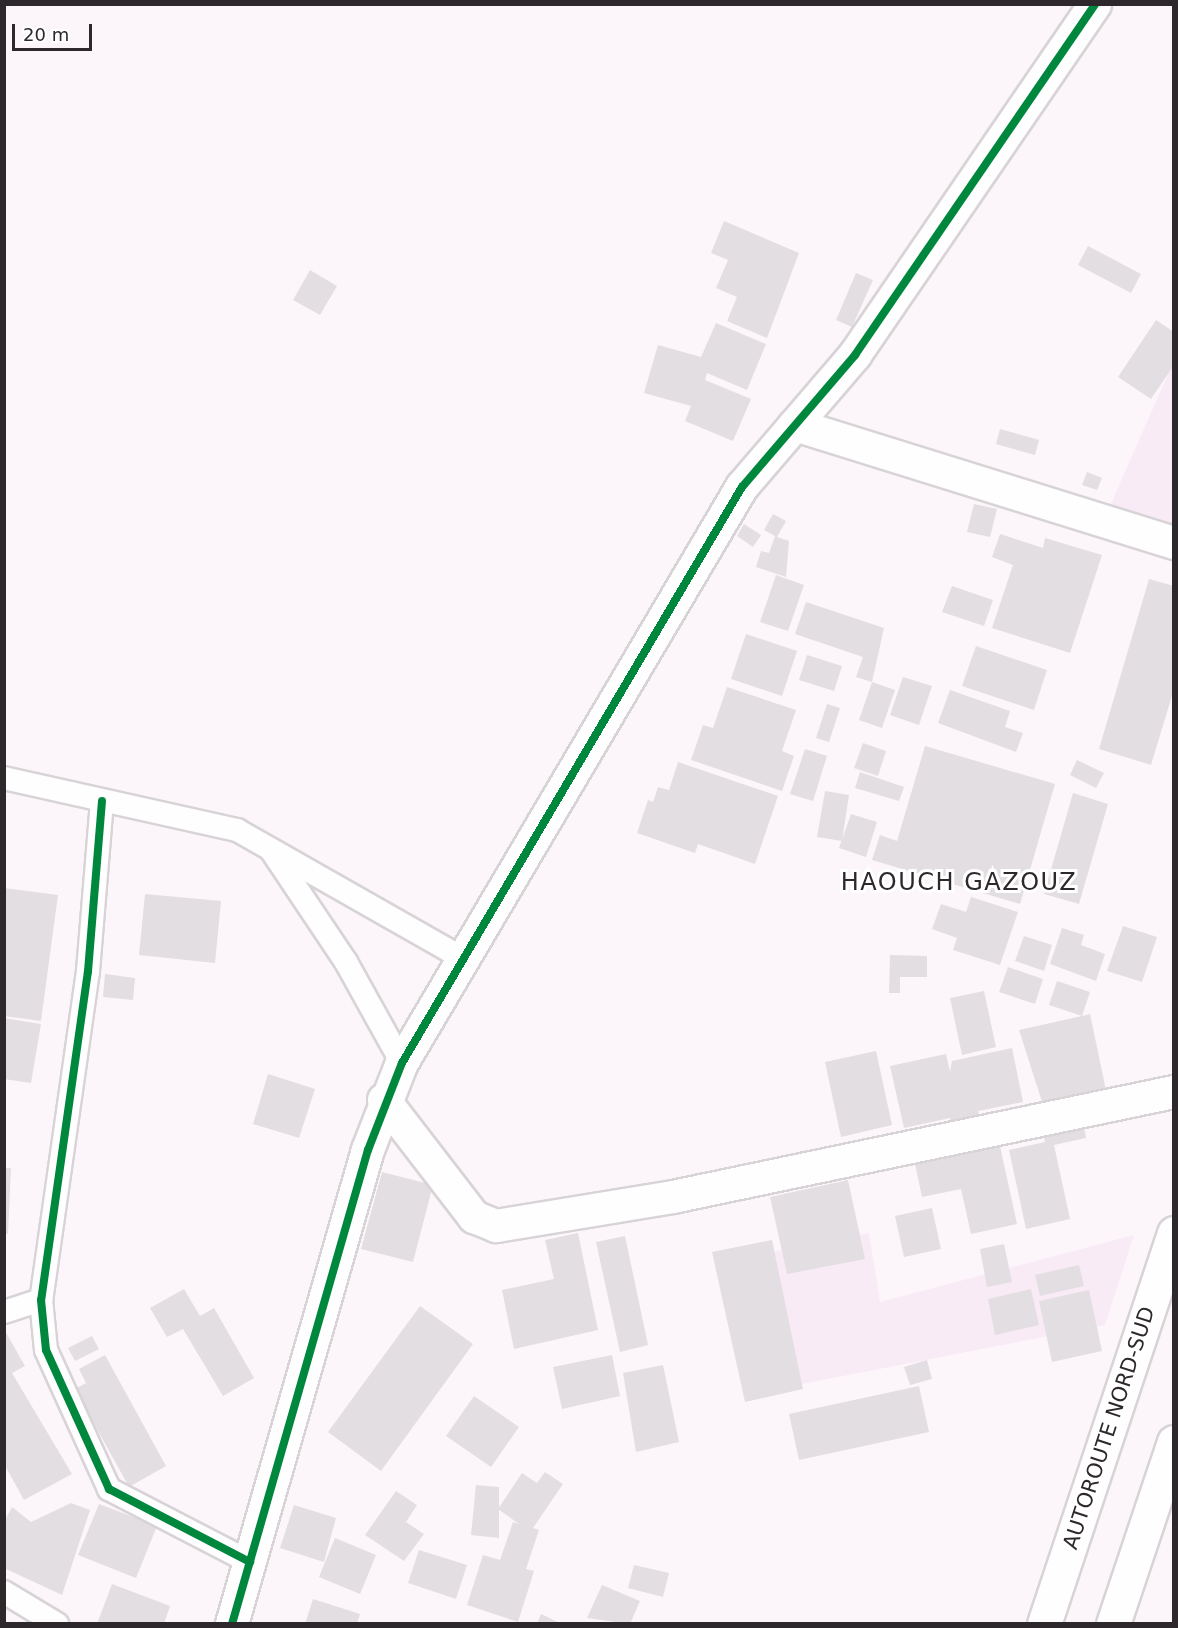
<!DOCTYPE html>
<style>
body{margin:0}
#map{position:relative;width:1178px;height:1628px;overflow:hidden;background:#fcf6fb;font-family:"DejaVu Sans",sans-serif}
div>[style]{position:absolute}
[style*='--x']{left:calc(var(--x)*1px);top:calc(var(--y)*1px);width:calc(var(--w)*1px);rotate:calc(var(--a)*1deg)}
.built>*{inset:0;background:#f8ebf6}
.building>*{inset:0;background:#e3dee2}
.roads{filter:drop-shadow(2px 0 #d8d3d7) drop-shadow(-2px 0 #d8d3d7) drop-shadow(0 2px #d8d3d7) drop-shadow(0 -2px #d8d3d7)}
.street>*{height:22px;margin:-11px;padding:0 11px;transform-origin:11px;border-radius:11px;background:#fffefe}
.secondary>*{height:32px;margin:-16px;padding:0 16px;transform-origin:16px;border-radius:16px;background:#fffefe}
.highway>*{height:33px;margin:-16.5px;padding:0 16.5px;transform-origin:16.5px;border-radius:16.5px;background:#fffefe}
.cycleway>*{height:8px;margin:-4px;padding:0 4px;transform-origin:4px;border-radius:4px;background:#00873e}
span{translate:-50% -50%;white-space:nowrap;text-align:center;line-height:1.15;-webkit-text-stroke:6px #fff;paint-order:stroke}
.street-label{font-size:21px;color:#2d282c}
.quarter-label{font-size:24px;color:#2d282c;letter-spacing:1.5px}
.frame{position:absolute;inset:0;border:6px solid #2d282c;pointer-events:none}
.scale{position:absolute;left:12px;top:24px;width:80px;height:27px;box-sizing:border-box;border:3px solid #2d282c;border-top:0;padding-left:8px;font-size:18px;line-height:21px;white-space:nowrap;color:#2d282c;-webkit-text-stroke:4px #fff;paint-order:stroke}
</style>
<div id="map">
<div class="built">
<i style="clip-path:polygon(1173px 363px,1173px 525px,1105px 517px)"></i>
<i style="clip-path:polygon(869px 1233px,880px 1302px,1134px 1235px,1105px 1325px,797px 1385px,772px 1252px)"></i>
</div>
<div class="building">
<i style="clip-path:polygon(724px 221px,799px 253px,767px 338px,727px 321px,737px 297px,716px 288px,728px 260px,711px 253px)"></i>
<i style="clip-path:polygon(1088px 246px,1141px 274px,1131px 293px,1078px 265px)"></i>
<i style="clip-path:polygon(310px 270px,337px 286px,320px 315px,293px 300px)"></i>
<i style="clip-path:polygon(856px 273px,873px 280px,852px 327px,836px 320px)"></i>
<i style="clip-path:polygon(1156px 320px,1174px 332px,1174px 365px,1151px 399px,1118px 377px)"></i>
<i style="clip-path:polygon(716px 323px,766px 344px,747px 390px,707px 373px,705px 380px,751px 399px,733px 441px,685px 421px,691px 406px,644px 393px,658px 345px,701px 357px)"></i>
<i style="clip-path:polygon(1000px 429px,1039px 440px,1035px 455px,996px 444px)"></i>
<i style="clip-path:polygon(1087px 472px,1102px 478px,1097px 490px,1082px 485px)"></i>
<i style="clip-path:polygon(974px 504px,997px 509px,990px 537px,967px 532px)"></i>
<i style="clip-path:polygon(773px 514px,786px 521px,777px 537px,789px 541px,786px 577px,756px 567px,761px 551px,769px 553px,775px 536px,764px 530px)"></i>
<i style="clip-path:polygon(744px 524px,761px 535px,753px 547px,737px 536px)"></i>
<i style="clip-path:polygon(1000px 534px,1043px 548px,1045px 538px,1102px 555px,1070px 653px,992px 628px,1013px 565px,992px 557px)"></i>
<i style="clip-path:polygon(776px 575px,804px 585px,788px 631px,760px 622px)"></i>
<i style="clip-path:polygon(1149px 579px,1174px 586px,1174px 689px,1151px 765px,1099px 749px)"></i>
<i style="clip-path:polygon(952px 586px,993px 600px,984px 626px,942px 612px)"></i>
<i style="clip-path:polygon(806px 602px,884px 628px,872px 682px,856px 677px,863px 657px,795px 634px)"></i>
<i style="clip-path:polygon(746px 634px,797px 651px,782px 696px,731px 679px)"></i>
<i style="clip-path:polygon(976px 646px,1047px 670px,1034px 710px,962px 686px)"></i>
<i style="clip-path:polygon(807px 655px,842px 666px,834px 691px,799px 680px)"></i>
<i style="clip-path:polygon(903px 677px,932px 686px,919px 725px,890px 715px)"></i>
<i style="clip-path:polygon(872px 682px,895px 690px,882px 728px,859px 720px)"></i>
<i style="clip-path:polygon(727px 687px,796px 710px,782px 751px,794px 756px,782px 791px,691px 760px,703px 725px,713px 728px)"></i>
<i style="clip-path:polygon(950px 690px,1010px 711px,1005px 727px,1023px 733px,1016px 752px,938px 723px)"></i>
<i style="clip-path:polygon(827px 704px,840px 708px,829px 742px,816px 738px)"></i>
<i style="clip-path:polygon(863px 743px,886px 751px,878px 776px,854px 768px)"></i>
<i style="clip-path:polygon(925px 746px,1055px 784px,1020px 904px,872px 860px,880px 835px,897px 841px)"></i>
<i style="clip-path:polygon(805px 749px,827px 756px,813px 801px,790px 794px)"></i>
<i style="clip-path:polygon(1077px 760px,1104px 773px,1096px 788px,1070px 775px)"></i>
<i style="clip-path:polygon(678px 762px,778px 796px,755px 864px,698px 844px,695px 853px,637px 833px,648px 800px,653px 802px,658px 787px,669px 790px)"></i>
<i style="clip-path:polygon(860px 772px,904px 787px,899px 801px,855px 788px)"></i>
<i style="clip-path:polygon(825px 791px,849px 795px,842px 841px,817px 837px)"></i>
<i style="clip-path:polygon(1073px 793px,1108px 804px,1079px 904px,1044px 894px)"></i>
<i style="clip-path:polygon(851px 814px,877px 822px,866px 857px,839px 848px)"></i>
<i style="clip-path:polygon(4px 888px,58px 895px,41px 1021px,4px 1016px)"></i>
<i style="clip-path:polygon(145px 894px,221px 901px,215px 963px,139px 955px)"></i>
<i style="clip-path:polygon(971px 897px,1018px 912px,1000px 965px,953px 950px,957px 938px,932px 929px,941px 904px,966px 912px)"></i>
<i style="clip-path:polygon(1123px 926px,1157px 937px,1142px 982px,1107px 971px)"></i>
<i style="clip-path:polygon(1062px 928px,1084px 935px,1081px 945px,1105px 954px,1096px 981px,1050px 964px)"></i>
<i style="clip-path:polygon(1024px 936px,1052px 945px,1044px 971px,1015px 961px)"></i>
<i style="clip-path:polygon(890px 955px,927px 956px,927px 977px,900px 977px,900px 993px,889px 993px)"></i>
<i style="clip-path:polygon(1008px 967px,1043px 979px,1035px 1004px,999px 992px)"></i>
<i style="clip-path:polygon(105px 974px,135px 978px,133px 1000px,103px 997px)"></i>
<i style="clip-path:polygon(1057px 981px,1090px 992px,1082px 1016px,1090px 1014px,1107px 1095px,1044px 1108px,1019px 1030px,1082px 1016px,1049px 1005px)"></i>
<i style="clip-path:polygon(984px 991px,996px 1047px,962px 1055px,950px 998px)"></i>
<i style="clip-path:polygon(4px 1018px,41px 1024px,31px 1083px,4px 1079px)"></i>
<i style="clip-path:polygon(1012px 1048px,1023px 1102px,978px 1111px,980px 1120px,952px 1126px,950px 1118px,904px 1128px,890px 1066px,946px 1054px,950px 1072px,952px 1061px)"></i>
<i style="clip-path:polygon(876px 1051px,892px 1125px,841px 1137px,825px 1062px)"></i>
<i style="clip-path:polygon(268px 1074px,315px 1089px,299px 1138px,253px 1124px)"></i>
<i style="clip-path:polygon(1082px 1116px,1086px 1138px,1054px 1145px,1070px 1219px,1026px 1229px,1009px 1150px,1045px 1142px,1042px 1124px)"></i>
<i style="clip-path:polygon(1000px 1146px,1017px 1224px,971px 1234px,961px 1189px,922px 1197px,915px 1164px)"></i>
<i style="clip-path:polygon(4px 1168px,11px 1168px,8px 1234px,4px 1233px)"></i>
<i style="clip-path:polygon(382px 1172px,433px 1185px,413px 1262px,361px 1249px)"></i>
<i style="clip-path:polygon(848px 1180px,865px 1259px,787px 1274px,770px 1197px)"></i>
<i style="clip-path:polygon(932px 1208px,941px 1249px,904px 1257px,895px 1216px)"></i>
<i style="clip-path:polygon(578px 1233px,598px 1330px,514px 1349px,502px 1290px,554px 1279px,545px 1240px)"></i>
<i style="clip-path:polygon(625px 1236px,648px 1345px,620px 1352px,596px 1242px)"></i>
<i style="clip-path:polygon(772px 1240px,803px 1389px,745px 1402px,712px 1252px)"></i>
<i style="clip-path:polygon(1004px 1244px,1012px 1282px,987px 1287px,980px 1249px)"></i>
<i style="clip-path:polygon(1079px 1265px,1084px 1286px,1040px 1296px,1035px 1275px)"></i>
<i style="clip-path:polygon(184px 1289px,200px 1316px,214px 1308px,254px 1378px,223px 1396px,183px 1329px,167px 1337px,150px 1308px)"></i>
<i style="clip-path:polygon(1031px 1289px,1039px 1325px,995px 1335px,988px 1299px)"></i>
<i style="clip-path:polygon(1089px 1290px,1102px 1351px,1052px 1362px,1039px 1301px)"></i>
<i style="clip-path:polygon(420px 1306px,473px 1344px,381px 1471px,328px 1432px)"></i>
<i style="clip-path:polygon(4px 1329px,25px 1366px,12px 1373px,72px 1474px,24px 1500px,4px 1464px)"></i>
<i style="clip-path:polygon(92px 1336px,99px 1349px,75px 1361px,68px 1348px)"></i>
<i style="clip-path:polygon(105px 1355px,166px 1466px,129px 1487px,75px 1389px,86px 1383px,79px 1369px)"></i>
<i style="clip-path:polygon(612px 1355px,620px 1396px,562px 1409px,553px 1367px)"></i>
<i style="clip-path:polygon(927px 1360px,932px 1379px,910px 1385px,904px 1367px)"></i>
<i style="clip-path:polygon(663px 1365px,679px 1442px,636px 1452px,623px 1373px)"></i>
<i style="clip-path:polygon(919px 1386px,929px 1432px,799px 1460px,789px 1414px)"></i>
<i style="clip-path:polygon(474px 1396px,519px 1427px,491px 1467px,446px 1436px)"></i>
<i style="clip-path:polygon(545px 1472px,563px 1484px,533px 1528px,539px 1530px,526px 1569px,534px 1571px,518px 1622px,467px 1605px,483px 1555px,500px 1560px,513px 1522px,519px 1524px,498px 1509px,522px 1473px,537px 1483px)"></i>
<i style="clip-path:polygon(476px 1485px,499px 1487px,499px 1538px,471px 1535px)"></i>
<i style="clip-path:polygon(396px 1491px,417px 1505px,406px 1522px,424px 1534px,404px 1561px,365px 1535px)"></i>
<i style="clip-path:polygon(71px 1503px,90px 1510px,62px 1595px,4px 1568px,4px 1522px,12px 1507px,31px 1522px)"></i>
<i style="clip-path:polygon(99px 1504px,157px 1526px,136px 1578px,78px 1555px)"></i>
<i style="clip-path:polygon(294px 1505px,336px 1518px,324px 1562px,280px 1548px)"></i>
<i style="clip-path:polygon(335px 1538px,376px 1555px,360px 1594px,319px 1577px)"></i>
<i style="clip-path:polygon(419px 1550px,467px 1565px,456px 1599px,408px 1583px)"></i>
<i style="clip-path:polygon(634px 1565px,669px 1573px,663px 1597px,628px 1588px)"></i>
<i style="clip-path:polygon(112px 1584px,170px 1606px,164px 1624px,97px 1624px)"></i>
<i style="clip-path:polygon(602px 1585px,640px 1601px,630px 1624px,587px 1618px)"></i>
<i style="clip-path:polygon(313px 1599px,360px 1614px,357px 1624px,305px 1624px)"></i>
<i style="clip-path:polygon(541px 1614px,562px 1624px,537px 1624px)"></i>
</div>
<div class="roads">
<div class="street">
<i style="--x:4;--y:778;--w:239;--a:12.6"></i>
<i style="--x:237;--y:830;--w:257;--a:29.6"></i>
<i style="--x:102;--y:801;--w:171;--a:94.7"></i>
<i style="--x:88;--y:971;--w:332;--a:98.1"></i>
<i style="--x:41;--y:1300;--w:50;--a:84.3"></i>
<i style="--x:46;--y:1350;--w:153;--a:65.6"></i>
<i style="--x:109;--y:1489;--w:159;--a:27.4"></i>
<i style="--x:271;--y:850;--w:135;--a:56.2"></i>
<i style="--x:346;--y:962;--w:115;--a:61"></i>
<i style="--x:4;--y:1312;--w:39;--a:-18"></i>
<i style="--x:4;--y:1592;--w:62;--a:31.1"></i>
</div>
<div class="secondary">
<i style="--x:795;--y:425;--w:397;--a:17.3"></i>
<i style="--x:384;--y:1100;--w:148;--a:52.4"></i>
<i style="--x:474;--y:1217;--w:24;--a:22"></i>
<i style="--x:496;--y:1226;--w:179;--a:-9.3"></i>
<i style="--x:673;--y:1197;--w:512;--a:-11.84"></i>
<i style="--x:232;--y:1624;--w:493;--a:-74"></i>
<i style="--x:368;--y:1150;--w:93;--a:-68.7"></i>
<i style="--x:402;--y:1063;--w:669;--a:-59.45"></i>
<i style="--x:742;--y:487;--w:174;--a:-49.4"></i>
<i style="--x:855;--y:355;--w:425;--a:-55.6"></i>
</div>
<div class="highway">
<i style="--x:1044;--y:1624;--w:412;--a:-71.6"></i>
<i style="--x:1113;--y:1624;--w:192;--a:-71.5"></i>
</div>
</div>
<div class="cycleway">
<i style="--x:102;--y:801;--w:171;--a:94.7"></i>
<i style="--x:88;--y:971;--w:332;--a:98.1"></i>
<i style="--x:41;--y:1300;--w:50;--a:84.3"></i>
<i style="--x:46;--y:1350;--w:153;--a:65.6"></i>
<i style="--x:109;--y:1489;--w:159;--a:27.4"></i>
<i style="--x:232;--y:1624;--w:493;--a:-74"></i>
<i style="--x:368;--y:1150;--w:93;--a:-68.7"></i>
<i style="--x:402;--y:1063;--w:669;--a:-59.45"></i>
<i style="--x:742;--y:487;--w:174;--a:-49.4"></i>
<i style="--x:855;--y:355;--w:425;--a:-55.6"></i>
</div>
<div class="street-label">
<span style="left:1109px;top:1428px;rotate:-72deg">AUTOROUTE NORD-SUD</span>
</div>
<div class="quarter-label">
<span style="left:959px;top:883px">HAOUCH GAZOUZ</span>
</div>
<div class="frame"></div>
<div class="scale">20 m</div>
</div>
